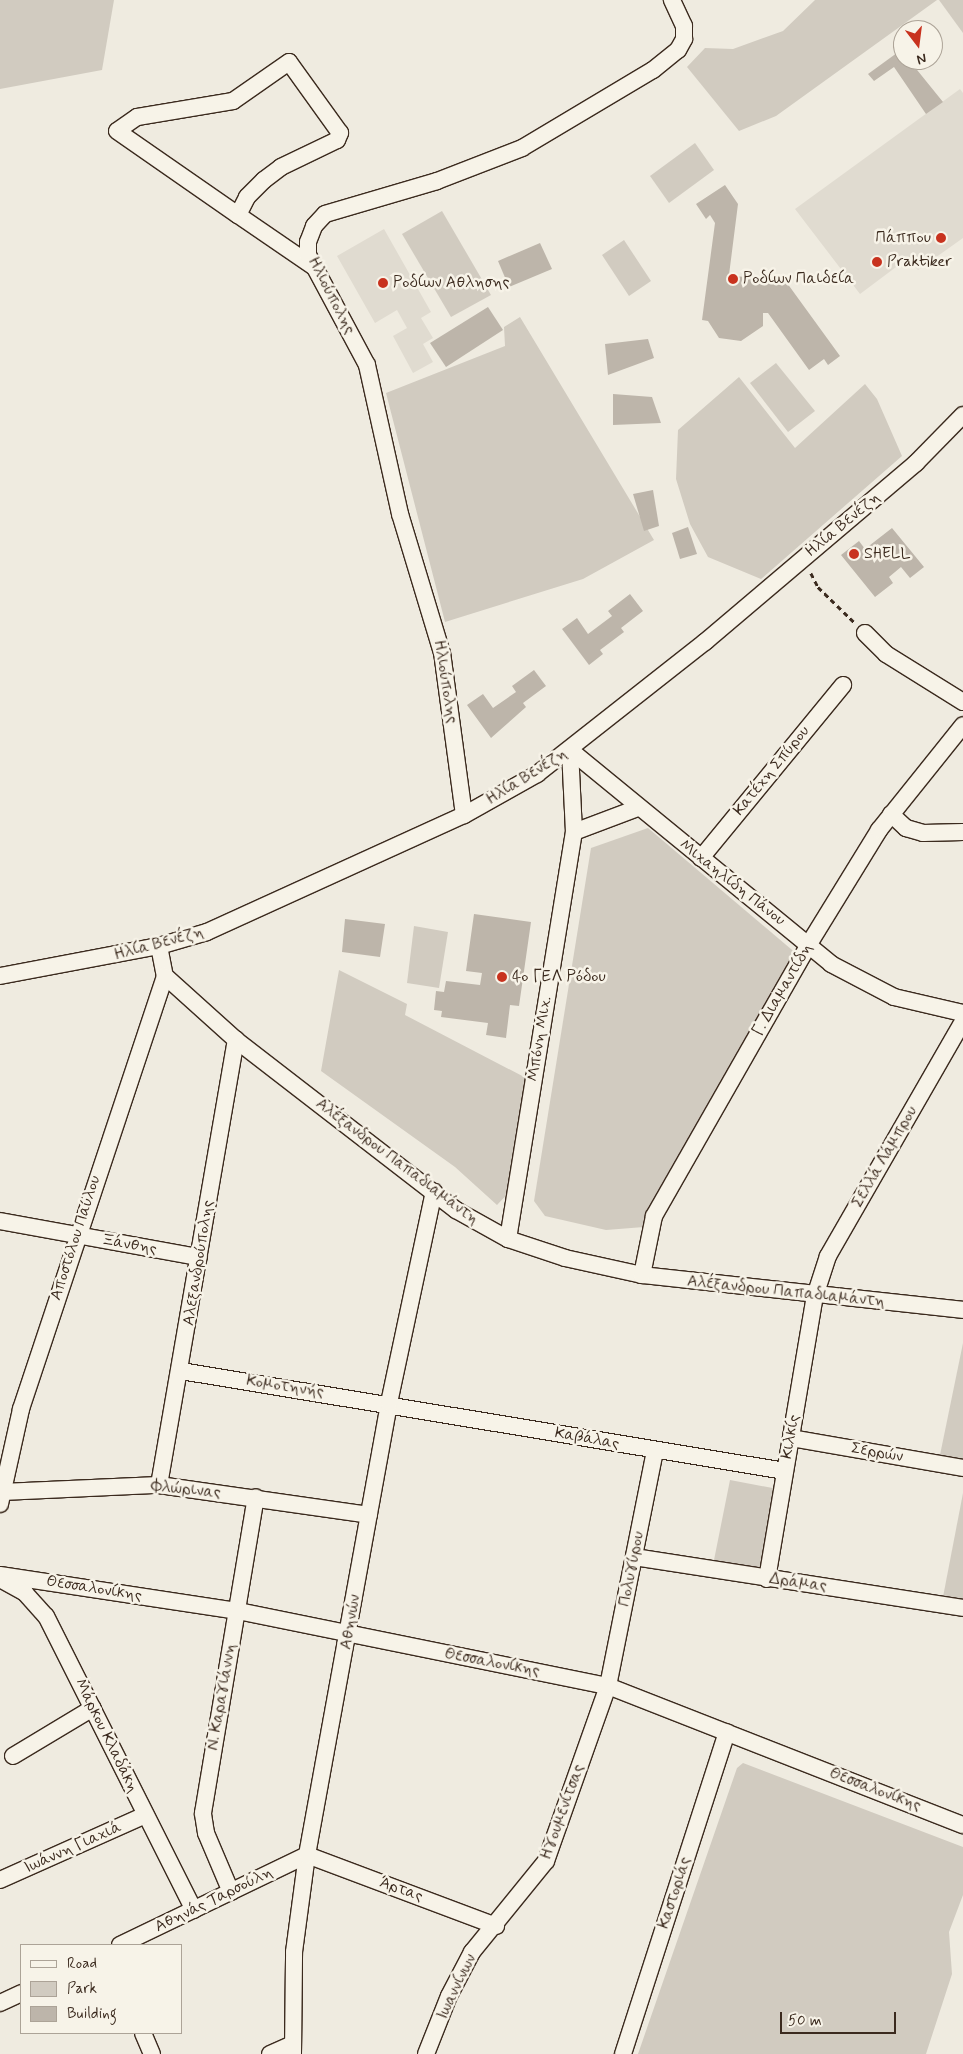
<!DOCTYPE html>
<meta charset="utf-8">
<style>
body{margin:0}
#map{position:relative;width:963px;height:2054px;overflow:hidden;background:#efebe0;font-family:Mynerve,sans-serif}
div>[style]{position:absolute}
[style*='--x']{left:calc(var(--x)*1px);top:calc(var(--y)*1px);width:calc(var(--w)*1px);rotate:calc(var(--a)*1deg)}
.built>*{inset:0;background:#e0dbd0}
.green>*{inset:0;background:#d1cbc0}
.building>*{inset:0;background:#bdb5aa}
.path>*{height:2.5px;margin-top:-1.25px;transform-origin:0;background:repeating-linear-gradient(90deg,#3b2a1e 0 5px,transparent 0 9px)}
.roads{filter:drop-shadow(1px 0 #3b2a1e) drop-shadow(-1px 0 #3b2a1e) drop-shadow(0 1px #3b2a1e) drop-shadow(0 -1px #3b2a1e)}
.minor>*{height:16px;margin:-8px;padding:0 8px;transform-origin:8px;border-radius:8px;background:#f7f3e8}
.dots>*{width:14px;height:14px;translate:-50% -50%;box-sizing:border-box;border:2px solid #f7f3e8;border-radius:50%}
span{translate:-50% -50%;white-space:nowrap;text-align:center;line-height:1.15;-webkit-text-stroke:5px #f7f3e8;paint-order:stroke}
.poi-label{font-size:16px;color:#3b2a1e}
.right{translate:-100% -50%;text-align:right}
.left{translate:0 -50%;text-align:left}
.street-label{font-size:16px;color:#3b2a1e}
.legend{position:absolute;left:20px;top:1944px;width:162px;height:90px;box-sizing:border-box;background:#f7f3e8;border:1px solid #aca397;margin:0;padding:6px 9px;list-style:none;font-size:15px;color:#3b2a1e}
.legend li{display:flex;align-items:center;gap:10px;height:25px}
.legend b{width:25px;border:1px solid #aca397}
.north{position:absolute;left:893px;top:20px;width:50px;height:50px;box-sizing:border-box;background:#f7f3e8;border:1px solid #aca397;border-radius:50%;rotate:165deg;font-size:14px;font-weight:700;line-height:20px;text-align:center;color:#3b2a1e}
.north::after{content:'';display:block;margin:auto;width:18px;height:22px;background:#c8321e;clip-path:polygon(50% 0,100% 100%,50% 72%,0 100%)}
.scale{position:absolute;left:780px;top:2012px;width:116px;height:22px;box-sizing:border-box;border:2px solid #3b2a1e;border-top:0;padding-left:6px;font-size:15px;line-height:18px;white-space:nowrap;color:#3b2a1e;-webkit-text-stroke:4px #f7f3e8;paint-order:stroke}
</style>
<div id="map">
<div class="built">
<i style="clip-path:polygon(960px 89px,963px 93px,963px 238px,918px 270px,908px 258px,860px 294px,795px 209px)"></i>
<i style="clip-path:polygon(384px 229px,431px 312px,421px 318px,433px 338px,423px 344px,433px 362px,413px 373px,393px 336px,407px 328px,397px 310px,375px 323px,337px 256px)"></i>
</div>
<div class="green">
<i style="clip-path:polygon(0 0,114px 0,102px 70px,0 89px)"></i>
<i style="clip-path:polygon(815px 0,937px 0,776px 116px,739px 131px,687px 67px,705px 48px,733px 49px,783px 31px)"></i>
<i style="clip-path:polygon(939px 0,963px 0,963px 33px)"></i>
<i style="clip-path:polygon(695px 143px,714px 170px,669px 203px,650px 176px)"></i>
<i style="clip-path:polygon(442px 211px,491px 295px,451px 317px,402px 234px)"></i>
<i style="clip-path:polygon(624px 240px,651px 281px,629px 296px,602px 255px)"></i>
<i style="clip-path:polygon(520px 317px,654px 540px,583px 579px,445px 622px,386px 393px,505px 346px,504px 327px)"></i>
<i style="clip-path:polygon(776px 363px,815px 411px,788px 432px,750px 383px)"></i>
<i style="clip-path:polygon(739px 377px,795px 448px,865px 384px,877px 399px,902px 456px,761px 579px,708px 557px,690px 524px,676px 479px,678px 430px)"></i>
<i style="clip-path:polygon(648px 828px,798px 955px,644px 1227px,606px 1230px,545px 1216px,534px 1201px,591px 848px)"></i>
<i style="clip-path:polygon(414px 926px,448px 932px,439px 988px,407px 983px)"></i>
<i style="clip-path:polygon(339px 970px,407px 1004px,405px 1015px,528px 1079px,514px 1187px,497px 1205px,455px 1167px,321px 1071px)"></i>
<i style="clip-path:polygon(963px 1343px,963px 1460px,940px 1455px)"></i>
<i style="clip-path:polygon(730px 1480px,778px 1489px,762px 1569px,714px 1560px)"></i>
<i style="clip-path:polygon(963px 1493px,963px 1600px,943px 1597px)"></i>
<i style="clip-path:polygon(743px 1763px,963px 1847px,963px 1895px,949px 1932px,952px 1974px,926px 2054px,638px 2054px,737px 1768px)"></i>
</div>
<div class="building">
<i style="clip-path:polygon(901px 50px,903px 60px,909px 60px,943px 102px,926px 114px,894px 67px,874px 81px,868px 74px)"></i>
<i style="clip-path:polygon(725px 185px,738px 204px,729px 275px,787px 283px,840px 356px,828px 365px,824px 359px,809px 370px,768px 313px,763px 313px,763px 326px,741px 341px,719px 338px,708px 321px,702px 320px,715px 223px,710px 215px,706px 219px,696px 204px)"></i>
<i style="clip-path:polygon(540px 243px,552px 269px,509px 287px,498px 261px)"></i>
<i style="clip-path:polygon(488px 307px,503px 330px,446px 367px,430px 343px)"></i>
<i style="clip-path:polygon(648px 339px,654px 358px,608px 375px,605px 344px)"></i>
<i style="clip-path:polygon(613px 394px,652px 397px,661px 423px,613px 425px)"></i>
<i style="clip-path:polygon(653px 490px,659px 526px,644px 531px,633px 494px)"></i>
<i style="clip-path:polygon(688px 527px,697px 554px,680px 559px,672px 533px)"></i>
<i style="clip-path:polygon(892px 528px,924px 567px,910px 578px,901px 567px,889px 577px,893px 583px,875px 597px,841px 555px,859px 541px,865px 549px)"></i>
<i style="clip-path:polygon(630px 594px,643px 611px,621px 628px,624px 632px,600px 650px,603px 654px,589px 665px,562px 629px,577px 618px,588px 634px,612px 616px,608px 611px)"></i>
<i style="clip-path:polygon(534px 670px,546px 686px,523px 703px,526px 707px,491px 738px,467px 705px,483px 694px,493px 708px,516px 692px,512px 686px)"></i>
<i style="clip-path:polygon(474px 914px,531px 922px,519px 1006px,510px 1005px,506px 1038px,486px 1035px,488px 1023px,441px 1017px,442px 1011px,434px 1010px,436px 991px,444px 992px,446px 981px,480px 985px,482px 973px,466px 971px)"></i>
<i style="clip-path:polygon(345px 919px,385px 924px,380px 957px,342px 952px)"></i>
</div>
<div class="path">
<i style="--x:811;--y:573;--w:16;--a:63"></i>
<i style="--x:818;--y:587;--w:52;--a:44.2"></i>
</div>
<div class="roads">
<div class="minor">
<i style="--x:238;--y:215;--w:20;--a:-63"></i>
<i style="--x:247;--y:197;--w:24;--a:-45"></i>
<i style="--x:264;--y:180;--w:21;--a:-37"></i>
<i style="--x:281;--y:167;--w:62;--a:-25.7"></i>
<i style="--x:337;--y:140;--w:8;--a:-67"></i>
<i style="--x:340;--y:133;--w:87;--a:-125.7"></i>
<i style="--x:289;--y:62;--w:68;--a:145.1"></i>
<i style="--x:233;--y:101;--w:97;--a:170.5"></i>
<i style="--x:137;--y:117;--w:24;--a:145"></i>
<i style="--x:117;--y:131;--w:147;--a:34.8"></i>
<i style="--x:238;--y:215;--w:92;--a:34.4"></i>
<i style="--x:865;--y:633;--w:30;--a:45"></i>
<i style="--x:886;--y:654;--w:91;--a:31.9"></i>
<i style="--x:570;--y:750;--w:338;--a:39.3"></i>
<i style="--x:831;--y:964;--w:71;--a:27.6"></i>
<i style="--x:894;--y:997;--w:71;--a:13.1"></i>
<i style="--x:891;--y:814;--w:21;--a:43"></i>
<i style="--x:906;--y:828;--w:18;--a:16"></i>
<i style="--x:923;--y:833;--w:40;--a:-1.4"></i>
<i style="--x:464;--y:815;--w:163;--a:-97.7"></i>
<i style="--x:442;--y:653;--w:145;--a:-106.8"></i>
<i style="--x:400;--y:514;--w:153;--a:-102.5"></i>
<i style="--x:367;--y:365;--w:125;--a:-118.2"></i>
<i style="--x:308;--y:255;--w:13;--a:-90"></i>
<i style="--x:308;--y:242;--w:17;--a:-69"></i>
<i style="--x:314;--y:226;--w:16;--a:-47"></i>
<i style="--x:325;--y:214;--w:117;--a:-16.4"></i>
<i style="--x:437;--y:181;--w:91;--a:-21.2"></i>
<i style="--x:522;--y:148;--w:152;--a:-30.8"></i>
<i style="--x:653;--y:70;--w:32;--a:-39"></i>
<i style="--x:678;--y:50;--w:13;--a:-61"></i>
<i style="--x:684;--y:39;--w:13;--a:-90"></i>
<i style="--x:684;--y:26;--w:29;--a:-115"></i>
<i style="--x:574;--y:832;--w:68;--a:-20.6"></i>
<i style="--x:701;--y:858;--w:224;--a:-50.6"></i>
<i style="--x:159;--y:946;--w:31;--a:79"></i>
<i style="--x:165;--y:976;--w:96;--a:42"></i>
<i style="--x:236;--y:1040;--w:278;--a:37.7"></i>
<i style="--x:456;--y:1210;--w:60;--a:29.1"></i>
<i style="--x:508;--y:1239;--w:60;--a:18.4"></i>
<i style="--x:565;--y:1258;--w:79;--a:12.4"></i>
<i style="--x:642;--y:1275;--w:323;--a:6.2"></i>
<i style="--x:0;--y:976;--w:162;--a:-10.7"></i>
<i style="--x:159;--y:946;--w:50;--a:-16.3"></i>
<i style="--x:207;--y:932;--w:282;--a:-24.5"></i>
<i style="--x:464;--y:815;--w:84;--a:-29.3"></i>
<i style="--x:537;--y:774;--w:214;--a:-38.2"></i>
<i style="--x:705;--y:642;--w:277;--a:-40.3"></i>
<i style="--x:916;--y:463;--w:67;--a:-45.6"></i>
<i style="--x:0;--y:1221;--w:202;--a:10.3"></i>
<i style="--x:508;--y:1239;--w:412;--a:-80.8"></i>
<i style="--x:574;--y:832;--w:82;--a:-92.8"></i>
<i style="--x:642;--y:1275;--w:60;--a:-78.5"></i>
<i style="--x:654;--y:1216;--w:313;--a:-60.3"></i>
<i style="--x:809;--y:944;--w:134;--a:-58.4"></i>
<i style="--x:879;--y:830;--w:134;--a:-51.3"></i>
<i style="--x:181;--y:1371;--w:612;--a:9.4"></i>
<i style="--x:791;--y:1438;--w:175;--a:9.9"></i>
<i style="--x:159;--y:1485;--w:452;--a:-80.2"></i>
<i style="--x:2;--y:1492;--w:157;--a:-2.6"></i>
<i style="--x:159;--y:1485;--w:212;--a:8.1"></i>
<i style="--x:0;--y:1504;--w:97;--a:-77.5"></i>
<i style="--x:21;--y:1409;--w:456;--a:-71.6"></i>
<i style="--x:634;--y:1557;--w:333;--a:8.8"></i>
<i style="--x:0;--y:1575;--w:241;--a:8.6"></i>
<i style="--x:238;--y:1611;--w:378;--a:11.5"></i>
<i style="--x:608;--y:1686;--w:381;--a:21.4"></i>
<i style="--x:0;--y:1579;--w:29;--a:29"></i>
<i style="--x:25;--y:1593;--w:31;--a:48"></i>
<i style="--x:46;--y:1616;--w:329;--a:63.3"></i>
<i style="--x:767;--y:1579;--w:287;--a:-80.4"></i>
<i style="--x:815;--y:1296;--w:42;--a:-72"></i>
<i style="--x:828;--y:1256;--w:271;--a:-60.1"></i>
<i style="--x:13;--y:1756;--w:93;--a:-31"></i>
<i style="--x:0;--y:1880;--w:159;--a:-24.1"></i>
<i style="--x:231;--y:1892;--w:64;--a:-113"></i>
<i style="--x:206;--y:1833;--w:20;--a:-99"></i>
<i style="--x:203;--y:1813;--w:320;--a:-80.5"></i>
<i style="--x:120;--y:1945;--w:208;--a:-25.7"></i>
<i style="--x:307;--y:1855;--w:202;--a:20.6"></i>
<i style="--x:0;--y:2003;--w:23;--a:-25"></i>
<i style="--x:143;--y:2033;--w:23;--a:67"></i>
<i style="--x:270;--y:2054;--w:24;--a:-24"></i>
<i style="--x:293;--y:2054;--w:102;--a:-89.4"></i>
<i style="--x:294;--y:1952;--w:98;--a:-82.4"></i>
<i style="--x:307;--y:1855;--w:459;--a:-79.7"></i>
<i style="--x:389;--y:1403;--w:216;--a:-78"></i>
<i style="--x:426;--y:2054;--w:62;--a:-68.4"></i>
<i style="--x:449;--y:1996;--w:50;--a:-62.4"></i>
<i style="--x:472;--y:1952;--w:117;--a:-50.9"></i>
<i style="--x:546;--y:1861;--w:186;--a:-70.5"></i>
<i style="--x:608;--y:1686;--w:240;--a:-78.7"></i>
<i style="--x:623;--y:2054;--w:338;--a:-72.1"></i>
</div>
</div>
<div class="dots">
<i style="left:941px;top:238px;background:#c8321e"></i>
<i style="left:877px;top:262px;background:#c8321e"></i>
<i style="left:733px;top:279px;background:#c8321e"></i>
<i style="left:383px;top:283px;background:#c8321e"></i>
<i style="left:854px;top:554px;background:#c8321e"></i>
<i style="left:502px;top:977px;background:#c8321e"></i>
</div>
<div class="poi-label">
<span class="right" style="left:931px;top:238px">Πάππου</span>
<span class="left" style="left:887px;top:262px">Praktiker</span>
<span class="left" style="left:743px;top:279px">Ροδίων Παιδεία</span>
<span class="left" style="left:393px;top:283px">Ροδίων Αθλησης</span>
<span class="left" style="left:864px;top:554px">SHELL</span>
<span class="left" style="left:512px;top:977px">4ο ΓΕΛ Ρόδου</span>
</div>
<div class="street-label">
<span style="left:331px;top:296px;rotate:63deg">Ηλιούπολης</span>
<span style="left:843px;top:525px;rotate:-40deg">Ηλία Βενέζη</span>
<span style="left:445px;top:682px;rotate:81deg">Ηλιούπολης</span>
<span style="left:772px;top:771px;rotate:-51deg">Κατέχη Σπύρου</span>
<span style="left:527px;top:777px;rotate:-32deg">Ηλία Βενέζη</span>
<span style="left:732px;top:883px;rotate:38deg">Μιχαηλίδη Πάνου</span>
<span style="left:159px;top:944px;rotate:-15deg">Ηλία Βενέζη</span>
<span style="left:783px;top:990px;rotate:-60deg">Γ. Διαμαντίδη</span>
<span style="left:540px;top:1039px;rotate:-81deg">Μπόνη Μιχ.</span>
<span style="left:885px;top:1157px;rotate:-60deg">Σελλά Λάμπρου</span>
<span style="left:397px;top:1162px;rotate:37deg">Αλέξανδρου Παπαδιαμάντη</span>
<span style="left:76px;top:1238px;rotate:-72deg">Αποστόλου Παύλου</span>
<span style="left:129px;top:1245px;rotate:10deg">Ξάνθης</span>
<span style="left:199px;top:1263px;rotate:-81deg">Αλεξανδρούπολης</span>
<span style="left:786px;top:1292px;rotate:6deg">Αλέξανδρου Παπαδιαμάντη</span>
<span style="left:285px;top:1387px;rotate:9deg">Κομοτηνής</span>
<span style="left:791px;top:1437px;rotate:-80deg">Κιλκίς</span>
<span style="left:587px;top:1439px;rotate:10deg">Καβάλας</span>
<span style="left:877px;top:1453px;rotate:10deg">Σερρών</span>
<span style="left:186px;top:1490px;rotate:6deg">Φλώρινας</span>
<span style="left:632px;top:1569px;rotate:-79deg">Πολυγύρου</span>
<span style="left:798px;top:1583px;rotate:8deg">Δράμας</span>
<span style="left:94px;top:1589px;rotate:9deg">Θεσσαλονίκης</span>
<span style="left:351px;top:1622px;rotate:-80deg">Αθηνών</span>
<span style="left:492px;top:1663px;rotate:11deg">Θεσσαλονίκης</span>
<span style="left:222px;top:1697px;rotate:-80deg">Ν. Καραγιάννη</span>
<span style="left:106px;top:1736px;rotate:64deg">Μάρκου Κλαδάκη</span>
<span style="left:875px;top:1790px;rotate:21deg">Θεσσαλονίκης</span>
<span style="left:563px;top:1812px;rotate:-70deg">Ηγουμενίτσας</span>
<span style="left:73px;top:1848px;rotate:-24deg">Ιωάννη Γιαχιά</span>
<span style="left:401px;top:1890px;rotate:20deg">Άρτας</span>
<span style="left:675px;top:1893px;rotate:-72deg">Καστοριάς</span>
<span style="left:214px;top:1900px;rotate:-26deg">Αθηνάς Ταρσούλη</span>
<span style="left:457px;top:1987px;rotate:-64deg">Ιωαννίνων</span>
</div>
<ul class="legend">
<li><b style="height:6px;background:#f7f3e8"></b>Road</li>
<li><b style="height:14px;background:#d1cbc0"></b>Park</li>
<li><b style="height:14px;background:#bdb5aa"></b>Building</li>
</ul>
<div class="north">N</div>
<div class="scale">50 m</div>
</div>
